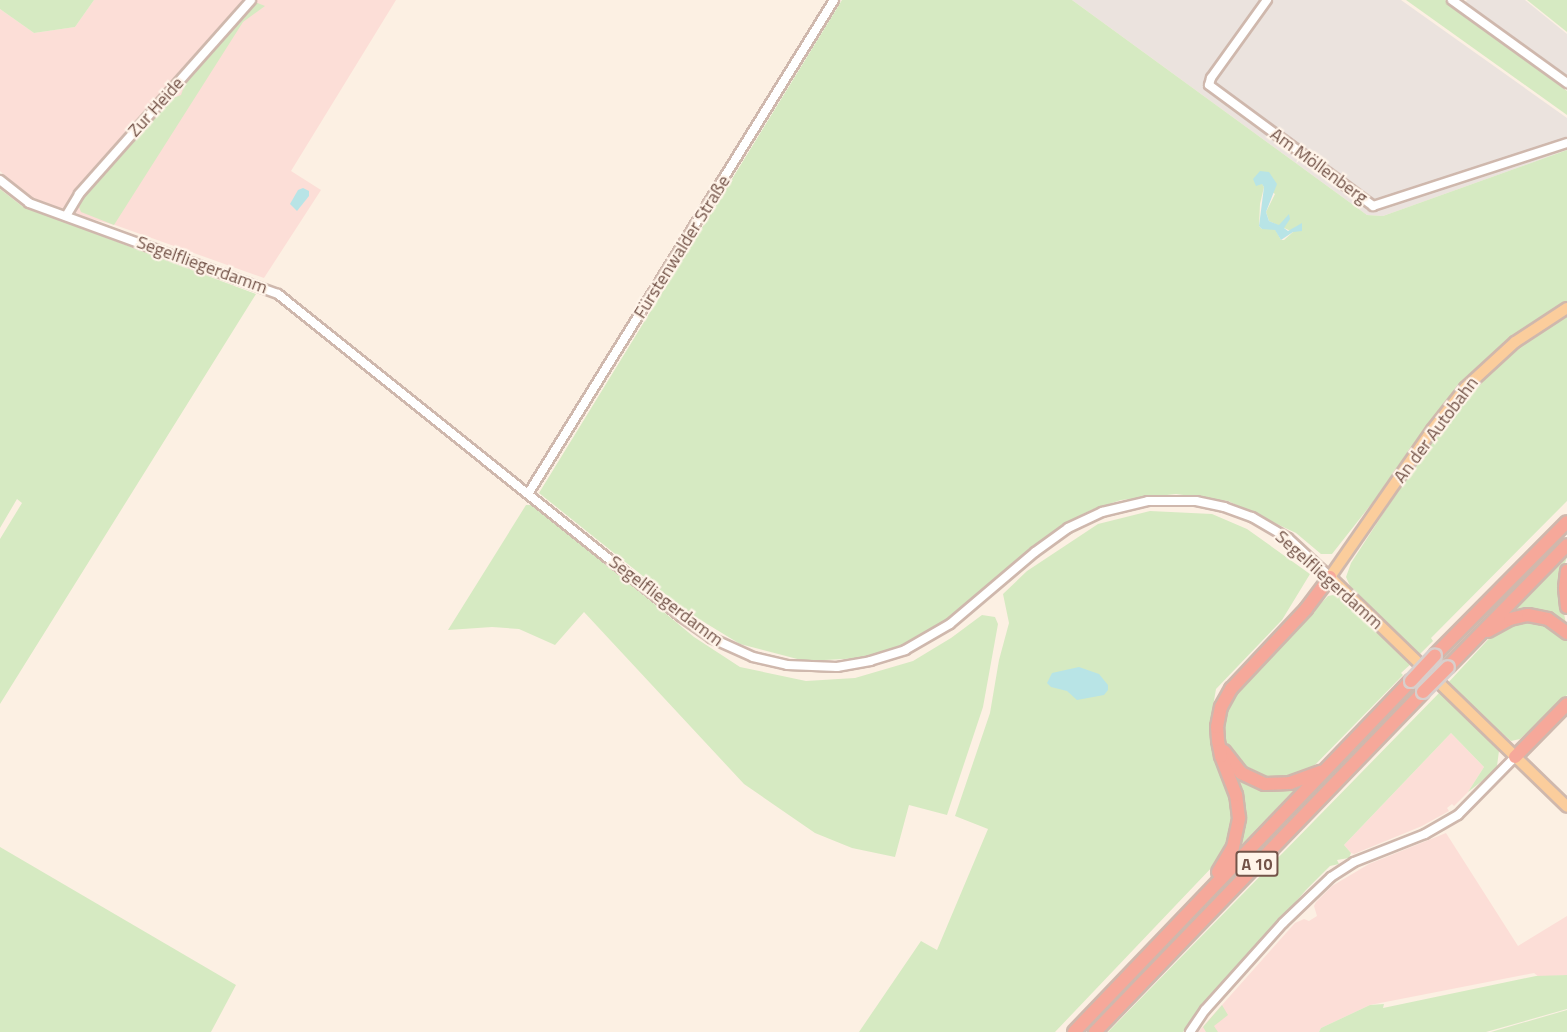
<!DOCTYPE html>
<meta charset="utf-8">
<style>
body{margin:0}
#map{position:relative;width:1567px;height:1032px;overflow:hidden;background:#fcf0e3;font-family:"Titillium Web",sans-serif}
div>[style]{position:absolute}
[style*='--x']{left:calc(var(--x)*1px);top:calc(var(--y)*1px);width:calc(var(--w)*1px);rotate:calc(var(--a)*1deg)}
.commercial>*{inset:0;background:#fcded7}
.industrial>*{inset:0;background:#ebe3de}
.green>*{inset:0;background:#d6eac2}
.water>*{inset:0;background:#b8e4e6}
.roads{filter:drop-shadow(2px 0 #cfb8ad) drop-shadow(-2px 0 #cfb8ad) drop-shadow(0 2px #cfb8ad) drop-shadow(0 -2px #cfb8ad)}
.minor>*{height:8px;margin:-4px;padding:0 4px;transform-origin:4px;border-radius:4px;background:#fff}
.major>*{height:10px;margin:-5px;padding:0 5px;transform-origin:5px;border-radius:5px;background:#fbcd9c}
.highway>*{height:12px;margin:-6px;padding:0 6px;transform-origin:6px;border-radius:6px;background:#f6a89a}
.bridges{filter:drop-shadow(2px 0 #d8cfcc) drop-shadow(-2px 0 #d8cfcc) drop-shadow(0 2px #d8cfcc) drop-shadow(0 -2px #d8cfcc)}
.highway-bridge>*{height:12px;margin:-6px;padding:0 6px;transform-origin:6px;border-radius:6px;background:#f6a89a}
span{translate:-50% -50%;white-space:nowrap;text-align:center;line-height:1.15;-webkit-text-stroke:4.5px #fff4e9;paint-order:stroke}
.shield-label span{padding:2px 4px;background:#fff4e9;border:2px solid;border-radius:4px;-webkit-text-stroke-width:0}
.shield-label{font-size:16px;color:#745449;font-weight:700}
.street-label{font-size:18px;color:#745449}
</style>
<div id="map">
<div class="commercial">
<i style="clip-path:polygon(94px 0,396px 0,291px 171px,321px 190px,264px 278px,115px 225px,80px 216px,31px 197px,19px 189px,0 171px,0 9px,34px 33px,75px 27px)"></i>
<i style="clip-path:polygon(1451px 733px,1484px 767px,1468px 792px,1454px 806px,1452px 804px,1447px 808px,1449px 811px,1422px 826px,1354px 854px,1351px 853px,1344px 845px)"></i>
<i style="clip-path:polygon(1446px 833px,1518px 946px,1567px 916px,1567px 975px,1539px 977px,1534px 973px,1370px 1005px,1321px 1028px,1319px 1032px,1198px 1032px,1295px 923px,1304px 919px,1309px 921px,1317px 916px,1314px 906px,1316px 902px,1332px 886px,1369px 864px)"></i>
</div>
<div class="industrial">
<i style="clip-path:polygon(1072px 0,1401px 0,1567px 118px,1567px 150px,1383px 216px,1367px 215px)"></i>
<i style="clip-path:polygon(1467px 0,1525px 0,1567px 34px,1567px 79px,1464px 3px)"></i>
</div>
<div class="green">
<i style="clip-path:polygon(0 0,94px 0,75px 27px,34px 33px,0 9px)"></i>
<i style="clip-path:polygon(evenodd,842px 0,1072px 0,1367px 215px,1383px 216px,1567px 150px,1567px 501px,1431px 638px,1433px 641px,1418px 656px,1351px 588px,1346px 577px,1351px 563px,1390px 503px,1380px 493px,1332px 554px,1321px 554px,1296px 533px,1228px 501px,1176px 494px,1121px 500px,1091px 510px,1062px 525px,953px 615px,923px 636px,890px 650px,863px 658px,805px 661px,740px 644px,689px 613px,539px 493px,842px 0,1262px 184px,1275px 194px,1266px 212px,1269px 221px,1293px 232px,1284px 240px,1281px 240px,1275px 229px,1262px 229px,1259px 226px,1260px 204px,1264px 187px,1262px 184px)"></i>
<i style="clip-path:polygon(1406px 0,1445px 0,1567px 91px,1567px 115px)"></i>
<i style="clip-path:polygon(1527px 0,1567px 0,1567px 32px)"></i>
<i style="clip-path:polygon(255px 2px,265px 6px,243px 22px,114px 225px,81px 212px,79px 207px,83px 196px,170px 99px,181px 95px,187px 78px)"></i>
<i style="clip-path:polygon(0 189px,22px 206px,256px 294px,0 704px,0 539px,22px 503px,17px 499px,0 528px)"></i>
<i style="clip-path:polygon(526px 505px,535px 505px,694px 637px,740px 667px,806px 681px,855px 678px,913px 661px,951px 638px,982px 615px,995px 617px,998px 624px,983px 707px,947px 815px,909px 805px,895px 857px,852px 848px,815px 833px,744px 784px,584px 612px,555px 645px,519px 629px,492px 627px,448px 630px)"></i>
<i style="clip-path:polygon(1150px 511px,1212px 514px,1247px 529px,1310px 574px,1282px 620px,1216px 689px,1209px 730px,1233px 807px,1230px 838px,1215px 864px,1055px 1032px,859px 1032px,921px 941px,937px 950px,988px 829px,955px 816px,990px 713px,999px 660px,1009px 623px,1003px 594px,1027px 571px,1098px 524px)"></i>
<i style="clip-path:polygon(1567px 557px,1562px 573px,1562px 603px,1567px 629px,1510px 615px)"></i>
<i style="clip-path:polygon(1333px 595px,1342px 598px,1412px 663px,1401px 673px,1403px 675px,1313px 767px,1296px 777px,1266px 779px,1244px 769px,1227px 747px,1224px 725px,1227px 708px,1237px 690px,1268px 657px,1328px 596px)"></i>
<i style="clip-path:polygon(1539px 619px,1567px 638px,1567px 695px,1530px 730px,1520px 739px,1511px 741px,1446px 685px,1496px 631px,1511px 622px)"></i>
<i style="clip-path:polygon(1441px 691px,1499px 751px,1497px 766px,1491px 774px,1468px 792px,1484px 767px,1451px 733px,1344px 845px,1351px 853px,1349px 858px,1337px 860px,1339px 864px,1330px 866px,1306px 890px,1183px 1032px,1108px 1032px)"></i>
<i style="clip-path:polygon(1234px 770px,1239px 775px,1301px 783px,1236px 850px)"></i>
<i style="clip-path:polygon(0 847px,236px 985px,211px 1032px,0 1032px)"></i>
<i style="clip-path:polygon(1567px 975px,1567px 1009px,1486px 1032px,1319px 1032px,1321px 1028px,1370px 1005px,1384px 1004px,1383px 1008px,1536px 976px)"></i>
<i style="clip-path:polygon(1222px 1005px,1228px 1015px,1214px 1026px,1218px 1032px,1206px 1032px,1203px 1027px)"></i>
<i style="clip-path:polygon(1567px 1010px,1567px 1032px,1491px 1032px)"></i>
</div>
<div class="water">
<i style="clip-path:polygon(1260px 171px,1269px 172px,1277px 184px,1266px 212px,1269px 221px,1279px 225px,1289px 214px,1290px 219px,1284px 228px,1288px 231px,1302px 223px,1302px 231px,1293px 232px,1281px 240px,1275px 230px,1262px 229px,1259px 226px,1264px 187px,1262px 184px,1256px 186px,1253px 179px)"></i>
<i style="clip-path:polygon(303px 188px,309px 191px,309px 196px,297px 211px,290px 204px,298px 190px)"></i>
<i style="clip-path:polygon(1079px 667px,1099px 674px,1108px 685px,1108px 690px,1104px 695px,1077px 700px,1067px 691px,1051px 687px,1047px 683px,1052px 673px)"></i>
</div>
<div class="roads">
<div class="minor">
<i style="--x:1267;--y:0;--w:96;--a:125.7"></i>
<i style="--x:1211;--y:78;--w:7;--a:106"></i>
<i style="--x:1209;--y:85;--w:204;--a:36.4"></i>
<i style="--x:1373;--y:206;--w:204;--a:-18"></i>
<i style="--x:1452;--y:0;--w:142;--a:35.8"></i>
<i style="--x:0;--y:180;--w:37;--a:38"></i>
<i style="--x:29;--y:203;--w:265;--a:20.1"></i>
<i style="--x:278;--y:294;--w:515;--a:38.69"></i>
<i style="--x:680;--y:616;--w:38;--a:35"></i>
<i style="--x:711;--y:638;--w:46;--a:24.3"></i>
<i style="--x:753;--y:657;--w:35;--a:13"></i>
<i style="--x:787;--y:665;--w:50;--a:2.3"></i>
<i style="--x:837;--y:667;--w:34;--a:-10"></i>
<i style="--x:870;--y:661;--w:37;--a:-17"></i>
<i style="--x:905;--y:650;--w:52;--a:-30"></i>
<i style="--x:950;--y:624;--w:111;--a:-40.3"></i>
<i style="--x:1035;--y:552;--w:41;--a:-36"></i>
<i style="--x:1068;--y:528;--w:38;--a:-25"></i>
<i style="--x:1102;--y:512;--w:47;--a:-13.4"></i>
<i style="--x:1148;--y:501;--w:48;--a:0"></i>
<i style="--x:1196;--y:501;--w:29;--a:12"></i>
<i style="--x:1224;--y:507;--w:30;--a:20"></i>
<i style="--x:1252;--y:517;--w:42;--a:30.3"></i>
<i style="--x:1288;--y:538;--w:57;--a:42.9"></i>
<i style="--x:66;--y:216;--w:26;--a:-59"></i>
<i style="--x:79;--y:194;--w:259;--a:-48.4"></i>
<i style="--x:528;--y:494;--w:581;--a:-58.22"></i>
<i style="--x:1190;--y:1032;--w:27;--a:-56"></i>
<i style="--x:1205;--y:1010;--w:117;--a:-48.1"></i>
<i style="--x:1283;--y:923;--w:66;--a:-43.8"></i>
<i style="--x:1331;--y:877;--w:27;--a:-33"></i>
<i style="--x:1354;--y:862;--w:76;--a:-21.5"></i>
<i style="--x:1425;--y:834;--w:38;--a:-30"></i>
<i style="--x:1458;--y:815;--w:81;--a:-45.5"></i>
</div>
<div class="major">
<i style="--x:1567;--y:308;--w:62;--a:146.8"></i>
<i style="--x:1515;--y:342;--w:68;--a:137.4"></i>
<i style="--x:1465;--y:388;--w:53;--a:128.2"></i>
<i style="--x:1432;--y:430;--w:179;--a:124.8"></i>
<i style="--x:1330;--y:577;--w:330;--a:44.1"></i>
</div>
<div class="highway">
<i style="--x:1567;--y:571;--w:17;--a:97"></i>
<i style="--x:1565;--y:588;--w:19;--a:84"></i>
<i style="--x:1488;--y:631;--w:25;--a:-29"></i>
<i style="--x:1510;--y:619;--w:18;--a:-13"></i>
<i style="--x:1528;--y:615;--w:20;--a:11"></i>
<i style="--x:1548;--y:619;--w:24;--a:36"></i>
<i style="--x:1435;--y:655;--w:187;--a:-45.2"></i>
<i style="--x:1448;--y:667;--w:170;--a:-45.7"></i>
<i style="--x:1224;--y:751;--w:28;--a:52"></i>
<i style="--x:1241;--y:773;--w:26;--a:25"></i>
<i style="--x:1265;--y:784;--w:25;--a:-2"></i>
<i style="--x:1290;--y:783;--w:33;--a:-20"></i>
<i style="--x:1515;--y:757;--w:74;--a:-45.5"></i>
<i style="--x:1218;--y:872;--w:29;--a:-59"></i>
<i style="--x:1233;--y:847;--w:30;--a:-78"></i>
<i style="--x:1239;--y:818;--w:23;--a:-97"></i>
<i style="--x:1236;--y:795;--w:42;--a:-111"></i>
<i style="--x:1221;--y:756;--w:16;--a:-101"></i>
<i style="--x:1218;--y:740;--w:13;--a:-94"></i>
<i style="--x:1217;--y:727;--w:20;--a:-79"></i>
<i style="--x:1221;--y:707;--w:21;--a:-61"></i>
<i style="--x:1231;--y:689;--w:110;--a:-46.8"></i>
<i style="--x:1306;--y:609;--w:40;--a:-53"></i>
<i style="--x:1074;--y:1032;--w:487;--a:-46.2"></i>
<i style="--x:1095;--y:1032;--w:472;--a:-46"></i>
</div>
</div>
<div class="bridges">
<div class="highway-bridge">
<i style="--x:1411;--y:681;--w:35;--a:-47"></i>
<i style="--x:1423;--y:692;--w:35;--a:-45"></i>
</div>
</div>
<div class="shield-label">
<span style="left:1257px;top:864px">A 10</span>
</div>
<div class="street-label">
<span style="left:156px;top:107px;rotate:-48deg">Zur Heide</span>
<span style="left:1319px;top:166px;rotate:36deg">Am Möllenberg</span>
<span style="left:682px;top:247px;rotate:-58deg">Fürstenwalder Straße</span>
<span style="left:202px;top:265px;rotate:20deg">Segelfliegerdamm</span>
<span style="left:1436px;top:430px;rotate:-53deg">An der Autobahn</span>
<span style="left:1329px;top:580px;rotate:42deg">Segelfliegerdamm</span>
<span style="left:666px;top:601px;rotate:37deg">Segelfliegerdamm</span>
</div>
</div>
